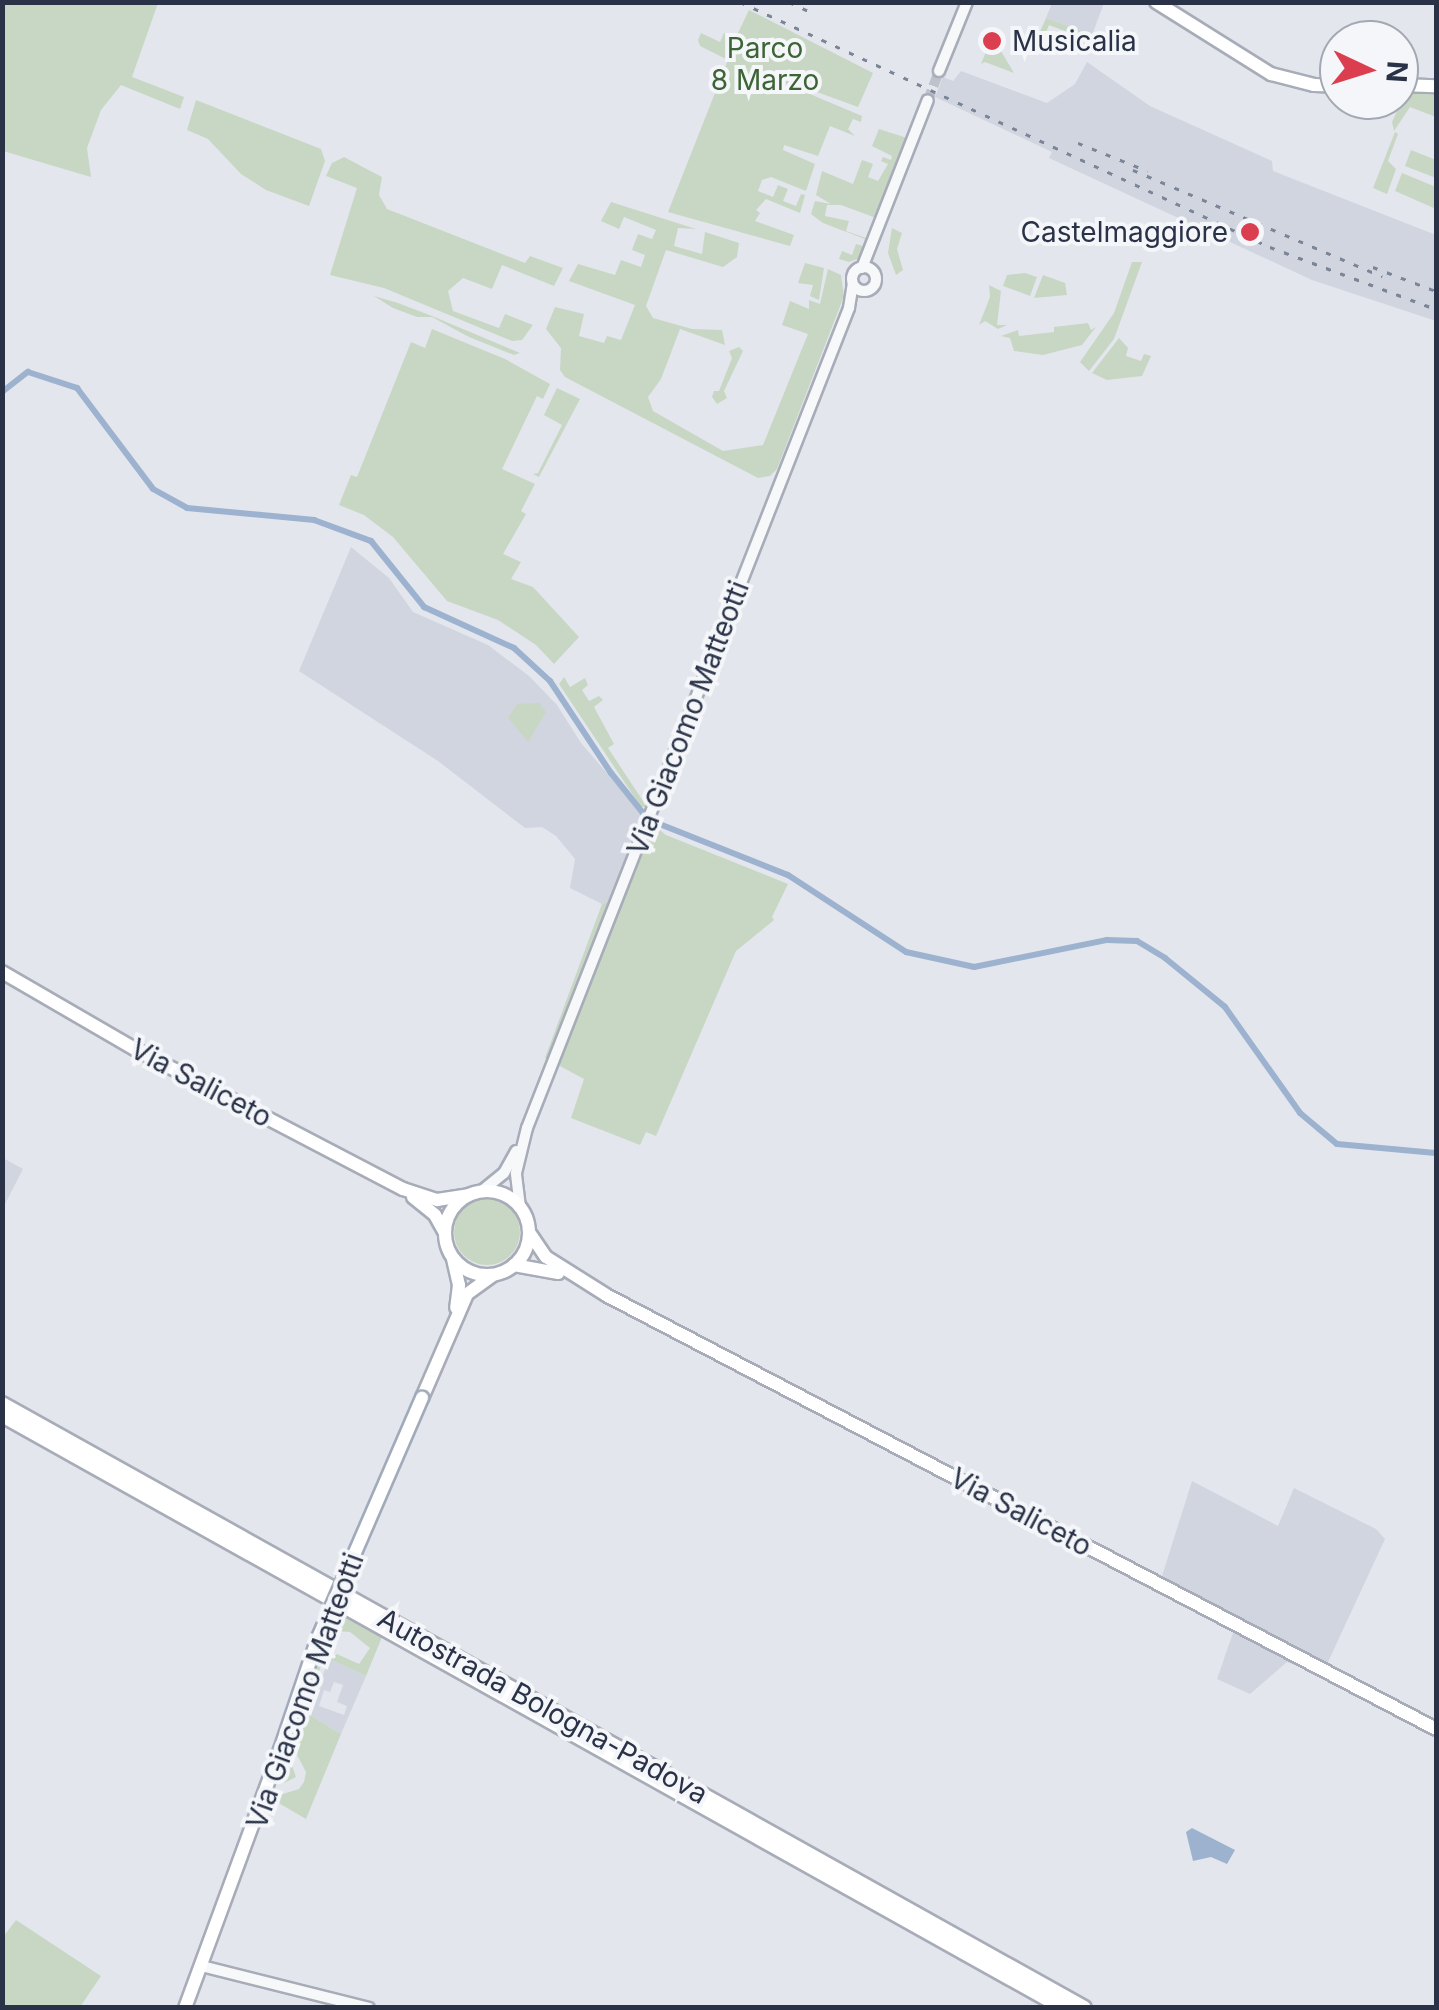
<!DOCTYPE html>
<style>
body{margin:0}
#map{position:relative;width:1439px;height:2010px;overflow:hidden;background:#e3e6ed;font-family:Inter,sans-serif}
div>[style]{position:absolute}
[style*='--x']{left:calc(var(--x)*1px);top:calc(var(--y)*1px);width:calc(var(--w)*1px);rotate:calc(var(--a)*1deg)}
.built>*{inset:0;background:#d1d5df}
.green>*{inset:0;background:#c8d7c4}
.round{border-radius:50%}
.water>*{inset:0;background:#9cb2cf}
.canal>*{height:6px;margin:-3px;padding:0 3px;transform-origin:3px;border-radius:3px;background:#9cb2cf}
.minor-tunnel>*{height:10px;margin-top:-5px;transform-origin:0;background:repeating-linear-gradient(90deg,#bec2cc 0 10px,transparent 0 15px)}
.roads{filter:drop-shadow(2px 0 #a7acb8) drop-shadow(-2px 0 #a7acb8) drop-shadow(0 2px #a7acb8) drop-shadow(0 -2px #a7acb8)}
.minor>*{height:10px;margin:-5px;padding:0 5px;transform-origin:5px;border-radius:5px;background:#f7f8fa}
.minor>.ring{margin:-5px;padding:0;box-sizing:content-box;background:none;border:10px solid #f7f8fa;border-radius:50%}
.major>*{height:12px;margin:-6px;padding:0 6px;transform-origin:6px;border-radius:6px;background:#fff}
.major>.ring{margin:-6px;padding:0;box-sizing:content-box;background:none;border:12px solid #fff;border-radius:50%}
.highway>*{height:14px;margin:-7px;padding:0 7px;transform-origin:7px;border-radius:7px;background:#fff}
.rail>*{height:2.5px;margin-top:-1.25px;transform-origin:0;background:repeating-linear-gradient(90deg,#7b8598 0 5px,transparent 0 15px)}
.bridges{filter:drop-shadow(2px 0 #a1aab9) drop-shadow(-2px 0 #a1aab9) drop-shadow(0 2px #a1aab9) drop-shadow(0 -2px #a1aab9)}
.major-bridge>*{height:12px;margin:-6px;padding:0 6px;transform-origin:6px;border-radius:6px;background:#fff}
.dots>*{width:28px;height:28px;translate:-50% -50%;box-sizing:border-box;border:5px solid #f4f6f9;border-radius:50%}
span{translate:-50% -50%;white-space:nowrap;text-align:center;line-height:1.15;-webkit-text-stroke:8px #f4f6f9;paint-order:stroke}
.poi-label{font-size:28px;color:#293247}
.left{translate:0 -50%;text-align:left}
.right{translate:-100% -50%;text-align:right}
.park-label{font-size:28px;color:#3c6435}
.street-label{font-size:28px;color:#293247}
.frame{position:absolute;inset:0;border:5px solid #293247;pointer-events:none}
.north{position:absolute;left:1319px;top:20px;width:100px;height:100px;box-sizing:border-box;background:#f4f6f9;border:2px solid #a3a8b2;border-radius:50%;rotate:94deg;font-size:28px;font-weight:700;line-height:40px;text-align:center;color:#293247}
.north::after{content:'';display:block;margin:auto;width:35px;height:45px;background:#db3f4f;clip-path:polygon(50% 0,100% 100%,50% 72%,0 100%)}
</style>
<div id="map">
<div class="built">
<i style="clip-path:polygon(1052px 3px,1104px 3px,1092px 35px,1046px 18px)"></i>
<i style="clip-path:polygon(1087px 62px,1150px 106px,1272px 161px,1273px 171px,1436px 235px,1436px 321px,1312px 280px,1049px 158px,1052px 152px,935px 97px,943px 77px,953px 81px,961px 71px,1047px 103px,1075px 84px)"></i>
<i style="clip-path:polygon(351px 547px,389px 578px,413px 612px,488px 645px,529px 676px,557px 705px,581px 743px,648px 821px,616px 900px,602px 904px,570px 888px,575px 859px,556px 836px,542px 827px,525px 828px,438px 761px,299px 671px)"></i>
<i style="clip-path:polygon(3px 1158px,23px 1169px,3px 1208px)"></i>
<i style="clip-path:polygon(1192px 1481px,1278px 1526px,1294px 1488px,1376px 1529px,1385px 1539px,1322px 1675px,1287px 1662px,1250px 1694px,1217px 1679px,1234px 1630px,1157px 1592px)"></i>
<i style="clip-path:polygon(evenodd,329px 1659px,366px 1676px,341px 1734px,308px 1714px,329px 1659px,334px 1682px,343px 1685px,337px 1702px,347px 1706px,344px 1715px,319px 1706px,324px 1690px,330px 1692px,334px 1682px)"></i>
</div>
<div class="green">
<i style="clip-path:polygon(2px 3px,158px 3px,132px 77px,184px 97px,180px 109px,121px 85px,101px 110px,87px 148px,91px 177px,3px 151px)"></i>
<i style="clip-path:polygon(749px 10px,873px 73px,858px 107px,806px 88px,805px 92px,862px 116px,861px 122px,853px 119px,848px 129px,855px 136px,830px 126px,818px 156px,784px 145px,783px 150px,815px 164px,806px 191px,771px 177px,762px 180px,758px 191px,773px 197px,778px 185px,788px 189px,783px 201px,796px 206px,801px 194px,805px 195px,800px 213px,766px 199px,756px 210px,760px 213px,755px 221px,794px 235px,790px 246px,668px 212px,728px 60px,700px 46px,698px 40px,701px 33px,720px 42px,724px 33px,736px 37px)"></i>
<i style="clip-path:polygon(1046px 18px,1092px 35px,1089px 42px,1085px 41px,1085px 51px,1067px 43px,1070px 33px,1049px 25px,1045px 35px,1039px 34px)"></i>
<i style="clip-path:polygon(996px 27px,1002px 43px,998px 46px,1014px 73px,985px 62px,981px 64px)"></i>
<i style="clip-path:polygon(1413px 92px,1436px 93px,1436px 117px,1410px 107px,1394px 131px,1392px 122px,1402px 100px)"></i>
<i style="clip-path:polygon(196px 100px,321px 149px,325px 161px,309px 206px,266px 190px,241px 174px,208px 139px,187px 130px)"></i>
<i style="clip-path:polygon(879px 129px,907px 138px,876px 218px,841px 205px,827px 205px,825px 216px,849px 221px,846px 231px,869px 239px,860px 258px,849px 262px,839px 259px,842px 251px,852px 255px,856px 244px,863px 246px,865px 239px,823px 223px,811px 214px,815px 201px,831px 204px,816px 195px,822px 171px,853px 184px,862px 160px,873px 164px,868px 177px,878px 181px,888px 164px,881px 161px,883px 157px,891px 160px,892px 156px,872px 146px)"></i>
<i style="clip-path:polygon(1395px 132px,1398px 134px,1388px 161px,1396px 169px,1387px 194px,1373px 188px)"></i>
<i style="clip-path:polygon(1411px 150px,1436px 160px,1436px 178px,1405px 166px)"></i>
<i style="clip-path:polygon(344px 157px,382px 177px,379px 195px,387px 209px,525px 263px,530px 256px,563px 268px,554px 286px,502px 265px,492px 289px,463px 278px,448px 291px,453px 311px,499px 328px,505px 314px,533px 325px,522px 340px,512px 341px,384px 288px,330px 275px,357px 188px,326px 176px,332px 163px)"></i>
<i style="clip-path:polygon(1402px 173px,1436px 187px,1436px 209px,1395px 191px)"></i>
<i style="clip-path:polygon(611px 202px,696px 229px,678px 228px,674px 246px,702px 254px,705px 232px,739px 243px,737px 257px,723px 267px,666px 250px,646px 306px,653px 318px,692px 329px,722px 330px,725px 345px,680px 329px,661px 379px,648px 397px,653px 411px,723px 451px,763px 445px,808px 334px,782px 325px,790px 301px,809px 309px,809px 300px,820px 304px,828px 269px,841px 275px,844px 296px,777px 469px,770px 476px,758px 478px,565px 377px,560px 370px,561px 348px,546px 329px,555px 307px,584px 314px,579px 336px,604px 343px,607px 336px,621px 340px,635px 305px,569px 281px,578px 264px,615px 275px,621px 260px,641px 267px,645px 255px,632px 250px,638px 234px,652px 239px,656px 230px,624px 217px,619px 229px,601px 221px)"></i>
<i style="clip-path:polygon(892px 228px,902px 233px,897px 249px,903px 270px,896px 275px,888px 253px)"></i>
<i style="clip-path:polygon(1132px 262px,1142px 262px,1114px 339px,1089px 371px,1080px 362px,1114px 313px)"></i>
<i style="clip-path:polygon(805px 263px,824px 268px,819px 300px,810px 296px,813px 285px,798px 283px)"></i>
<i style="clip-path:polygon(1025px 273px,1037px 277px,1030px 296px,1003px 286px,1007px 275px)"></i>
<i style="clip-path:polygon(1043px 275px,1065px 283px,1067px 295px,1034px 298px)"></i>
<i style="clip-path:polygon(989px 285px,1001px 291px,997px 325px,1007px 325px,998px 329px,985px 321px,979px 325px,990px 297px)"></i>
<i style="clip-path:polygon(374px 296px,398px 303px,432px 316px,520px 353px,514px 355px,469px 337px,432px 317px,417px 317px,393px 308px)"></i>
<i style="clip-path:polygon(1088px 323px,1091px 330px,1096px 327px,1082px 345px,1043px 355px,1014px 351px,1010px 338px,1001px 336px,1018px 330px,1019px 336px,1054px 332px,1054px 327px)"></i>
<i style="clip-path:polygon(432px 329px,505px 359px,550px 384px,543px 399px,537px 396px,502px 469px,535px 484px,521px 511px,526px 514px,503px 554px,521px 562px,511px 579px,533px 587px,579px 637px,554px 664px,536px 645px,498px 620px,447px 601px,393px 537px,364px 515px,339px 505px,351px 475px,357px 477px,411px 342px,425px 348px)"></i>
<i style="clip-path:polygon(1119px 338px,1128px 348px,1126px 356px,1141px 361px,1144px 354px,1151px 356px,1142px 376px,1107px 380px,1092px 373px)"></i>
<i style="clip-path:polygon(739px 347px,743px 351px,724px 391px,727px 398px,717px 404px,712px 397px,714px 391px,719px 391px,732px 358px,729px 351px)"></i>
<i style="clip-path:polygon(557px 388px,580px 399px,539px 477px,533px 474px,538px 473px,562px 425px,544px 415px)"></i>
<i style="clip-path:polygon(564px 677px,570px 687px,585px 678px,588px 685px,582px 690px,589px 701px,599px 696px,603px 700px,594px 707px,614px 744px,608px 748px,647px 807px,641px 807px,559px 684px)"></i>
<i style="clip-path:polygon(539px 703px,546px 712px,528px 742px,508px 718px,517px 704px)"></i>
<i style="clip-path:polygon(648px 821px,666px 835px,788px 884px,772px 917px,774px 920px,736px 951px,656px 1136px,646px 1132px,640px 1145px,571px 1118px,584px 1079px,545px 1058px,602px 904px,616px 900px)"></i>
<i class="round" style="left:454px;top:1199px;width:66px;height:66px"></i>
<i style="clip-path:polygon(335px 1611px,382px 1637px,366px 1676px,329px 1659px,337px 1654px,359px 1664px,370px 1648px,350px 1632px,335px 1631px,287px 1751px,296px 1777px,284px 1783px,280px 1765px)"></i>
<i style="clip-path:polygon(308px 1714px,341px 1734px,306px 1819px,270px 1798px,299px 1789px,304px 1782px,306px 1772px,295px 1751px)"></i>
<i style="clip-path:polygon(16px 1920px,101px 1976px,80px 2007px,3px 2007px,3px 1937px)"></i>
</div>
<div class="water">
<i style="clip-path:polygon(1192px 1828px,1235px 1850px,1227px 1864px,1211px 1857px,1193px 1861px,1186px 1832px)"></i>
</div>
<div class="canal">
<i style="--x:2;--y:392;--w:33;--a:-38"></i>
<i style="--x:28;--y:372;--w:52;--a:18.1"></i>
<i style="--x:77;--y:388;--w:126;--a:53"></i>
<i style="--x:153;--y:489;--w:39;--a:29"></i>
<i style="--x:187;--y:508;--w:128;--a:5.4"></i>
<i style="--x:314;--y:520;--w:61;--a:20.2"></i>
<i style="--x:371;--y:541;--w:85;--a:51.2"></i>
<i style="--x:424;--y:607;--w:99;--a:24.5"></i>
<i style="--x:514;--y:648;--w:49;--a:42.5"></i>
<i style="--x:550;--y:681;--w:110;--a:56.5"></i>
<i style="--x:611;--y:773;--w:51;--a:51.3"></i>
<i style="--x:643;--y:813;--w:17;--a:36"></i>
<i style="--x:657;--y:823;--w:141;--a:21.7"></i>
<i style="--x:788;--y:875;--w:141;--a:33.1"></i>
<i style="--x:906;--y:952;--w:70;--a:12.4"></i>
<i style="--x:974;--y:967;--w:136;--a:-11.5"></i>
<i style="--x:1107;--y:940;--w:30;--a:2"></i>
<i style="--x:1137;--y:941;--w:33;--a:31"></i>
<i style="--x:1165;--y:958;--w:77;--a:39.2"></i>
<i style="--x:1225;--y:1007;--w:130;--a:54.7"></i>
<i style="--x:1300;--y:1113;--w:48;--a:40"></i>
<i style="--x:1337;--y:1144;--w:99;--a:5.2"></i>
</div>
<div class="minor-tunnel">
<i style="--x:928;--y:100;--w:31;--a:-69"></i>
</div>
<div class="roads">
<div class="minor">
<i style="--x:939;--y:71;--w:74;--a:-67.9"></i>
<i class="ring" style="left:852px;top:267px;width:14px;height:14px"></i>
<i style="--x:862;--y:268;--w:180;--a:-68.6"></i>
<i style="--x:483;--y:1190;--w:27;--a:-39"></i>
<i style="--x:504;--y:1173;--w:25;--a:-61"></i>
<i style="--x:520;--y:1207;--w:34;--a:-97"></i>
<i style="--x:516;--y:1173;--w:46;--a:-76.3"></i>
<i style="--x:527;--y:1128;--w:881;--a:-68.56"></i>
<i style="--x:849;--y:308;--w:24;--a:-81"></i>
<i style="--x:202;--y:1966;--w:172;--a:14.1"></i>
</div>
<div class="major">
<i style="--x:1156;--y:2;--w:136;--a:32.1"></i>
<i style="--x:1271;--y:74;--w:44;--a:14.3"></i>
<i style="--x:1314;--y:85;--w:25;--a:2"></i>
<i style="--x:1399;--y:85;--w:37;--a:2"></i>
<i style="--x:2;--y:972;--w:154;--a:30.1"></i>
<i style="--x:135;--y:1049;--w:302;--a:27.6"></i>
<i style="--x:403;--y:1189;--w:36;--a:18"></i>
<i style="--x:437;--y:1200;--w:30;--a:-9"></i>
<i class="ring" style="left:445px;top:1191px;width:72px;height:72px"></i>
<i style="--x:413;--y:1197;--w:28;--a:39"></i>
<i style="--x:435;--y:1215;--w:21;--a:61"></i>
<i style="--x:529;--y:1232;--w:30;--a:56"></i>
<i style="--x:546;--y:1257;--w:71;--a:32.3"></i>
<i style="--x:606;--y:1295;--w:937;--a:27.6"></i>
<i style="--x:453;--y:1259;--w:27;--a:77"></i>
<i style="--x:459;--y:1285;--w:23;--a:97"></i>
<i style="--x:514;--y:1265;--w:45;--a:10.3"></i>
<i style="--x:422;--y:1398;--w:113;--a:-66.6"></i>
<i style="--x:467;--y:1294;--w:32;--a:-36"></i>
<i style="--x:185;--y:2008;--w:275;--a:-69.8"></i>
</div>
<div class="highway">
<i style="--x:2;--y:1404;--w:1239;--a:29.17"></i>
<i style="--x:2;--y:1415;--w:1216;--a:29.18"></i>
</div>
</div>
<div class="rail">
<i style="--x:740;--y:2;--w:584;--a:24.81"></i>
<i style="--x:1270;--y:247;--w:177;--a:20.5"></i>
<i style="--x:789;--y:2;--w:23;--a:25"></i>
<i style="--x:1078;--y:143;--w:75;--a:21.8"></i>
<i style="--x:1133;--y:170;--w:271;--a:23.1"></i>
<i style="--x:1373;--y:267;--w:67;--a:20.9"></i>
</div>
<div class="bridges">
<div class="major-bridge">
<i style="--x:280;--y:1750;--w:118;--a:-71.3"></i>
<i style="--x:318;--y:1638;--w:262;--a:-66.6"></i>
</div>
</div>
<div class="dots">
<i style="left:992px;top:41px;background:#db3f4f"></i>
<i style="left:1250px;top:232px;background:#db3f4f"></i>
</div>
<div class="poi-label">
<span class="left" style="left:1012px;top:41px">Musicalia</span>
<span class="right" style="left:1228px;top:232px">Castelmaggiore</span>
</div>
<div class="park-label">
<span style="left:765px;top:64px">Parco<br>8 Marzo</span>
</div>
<div class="street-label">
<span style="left:688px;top:718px;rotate:-69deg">Via Giacomo Matteotti</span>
<span style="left:201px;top:1083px;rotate:28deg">Via Saliceto</span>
<span style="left:1021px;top:1512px;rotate:28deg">Via Saliceto</span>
<span style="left:305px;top:1691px;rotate:-70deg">Via Giacomo Matteotti</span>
<span style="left:543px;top:1706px;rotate:29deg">Autostrada Bologna-Padova</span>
</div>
<div class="frame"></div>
<div class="north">N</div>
</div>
